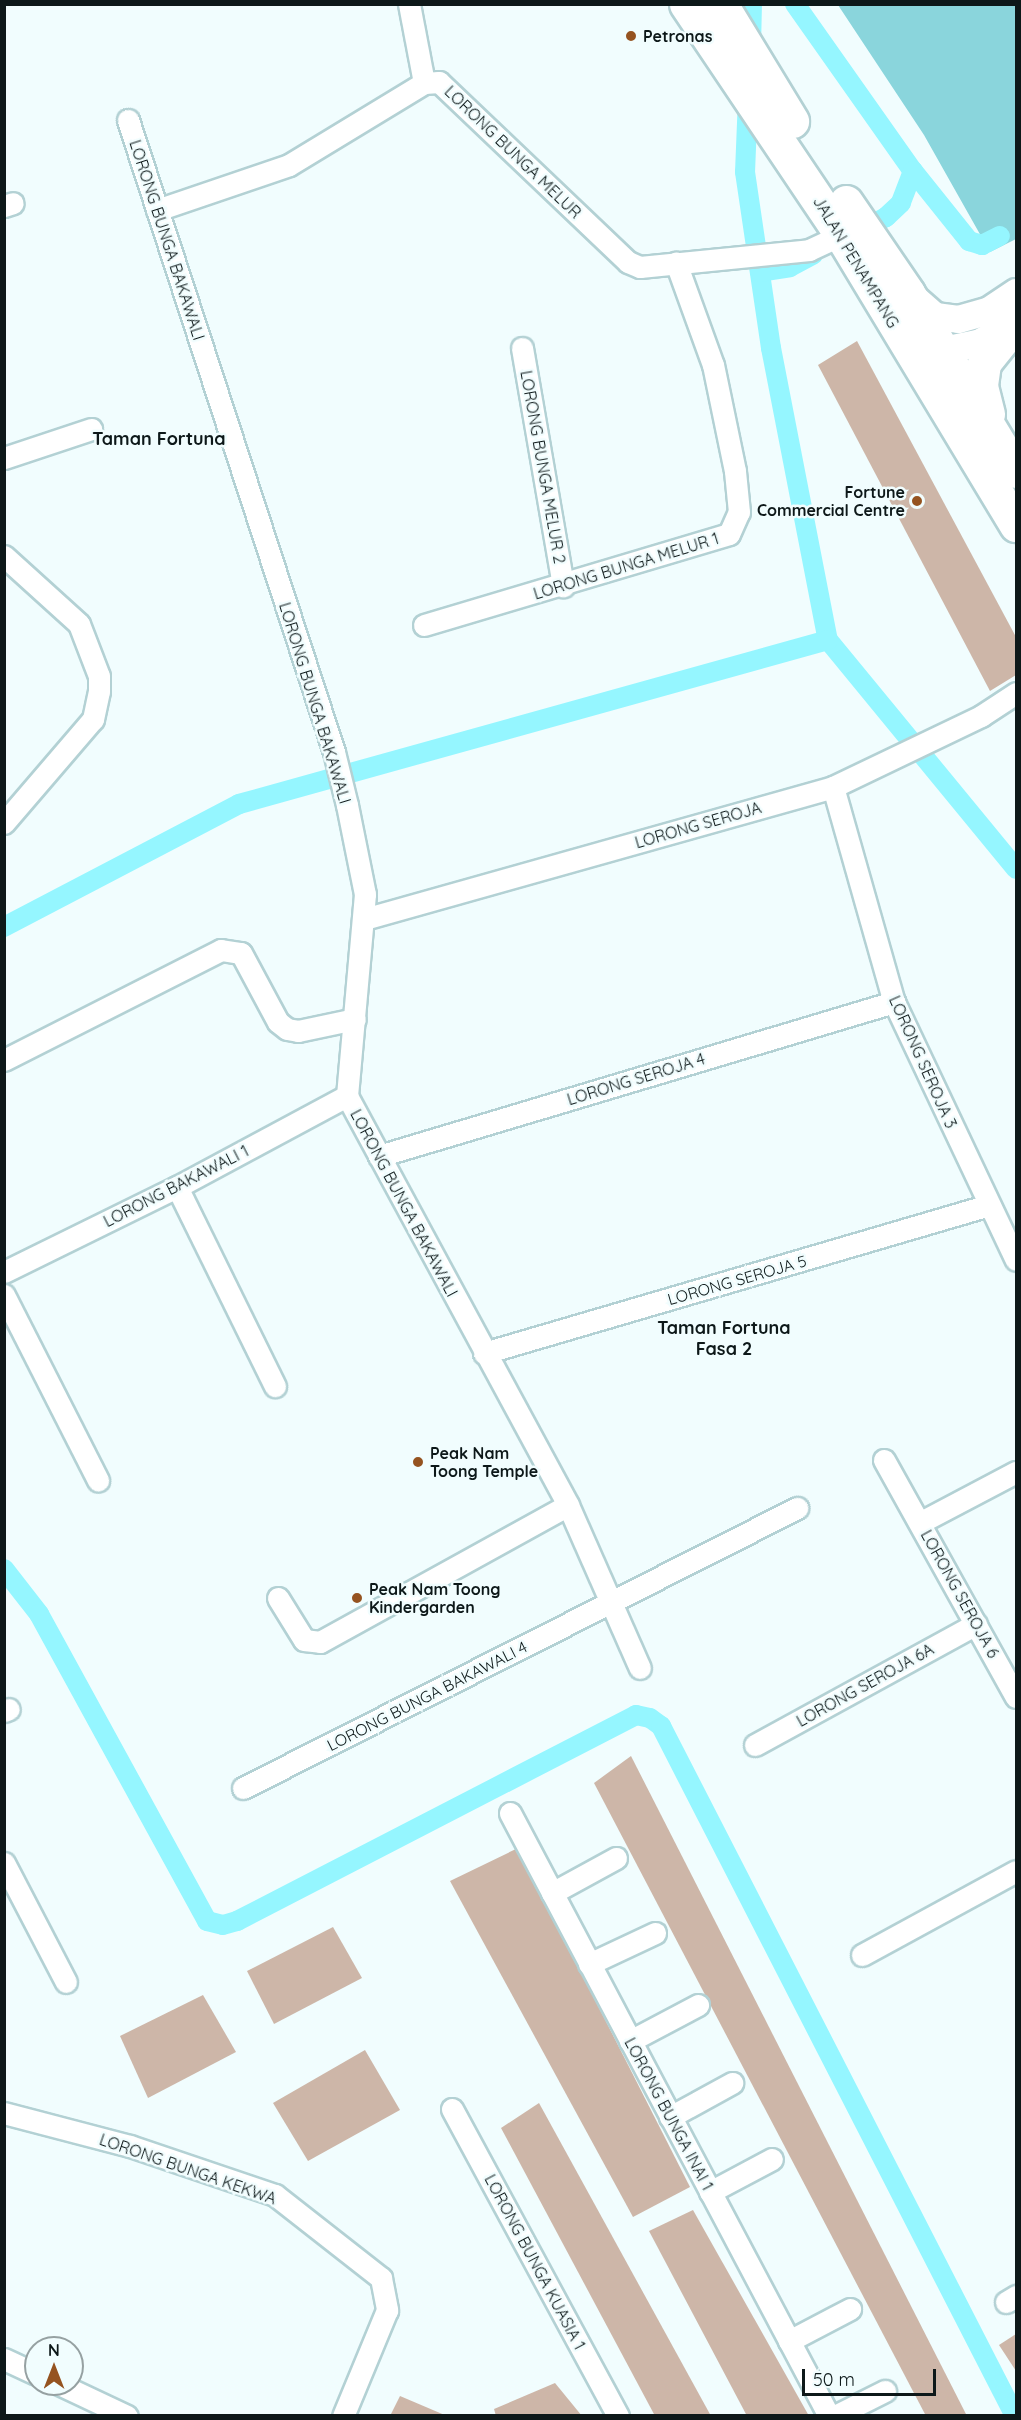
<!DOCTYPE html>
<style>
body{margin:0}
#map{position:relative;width:1021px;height:2420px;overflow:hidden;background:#f1fdfe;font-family:Quicksand,sans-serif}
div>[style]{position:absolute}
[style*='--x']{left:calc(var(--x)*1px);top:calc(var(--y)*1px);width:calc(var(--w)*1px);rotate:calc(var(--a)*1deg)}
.green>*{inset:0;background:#8ad5dc}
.canal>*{height:20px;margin:-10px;padding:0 10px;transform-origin:10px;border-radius:10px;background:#95f6ff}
.building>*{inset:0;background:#cdb6a8}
.roads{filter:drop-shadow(2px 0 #b3d1d4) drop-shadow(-2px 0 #b3d1d4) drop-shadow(0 2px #b3d1d4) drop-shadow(0 -2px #b3d1d4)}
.minor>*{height:21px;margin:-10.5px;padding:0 10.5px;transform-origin:10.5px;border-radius:10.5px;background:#fff}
.tertiary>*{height:27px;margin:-13.5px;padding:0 13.5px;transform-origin:13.5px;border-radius:13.5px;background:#fff}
.primary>*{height:33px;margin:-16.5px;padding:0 16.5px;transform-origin:16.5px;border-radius:16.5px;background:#fff}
.dots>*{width:16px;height:16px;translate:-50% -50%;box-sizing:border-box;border:3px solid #f1fdfe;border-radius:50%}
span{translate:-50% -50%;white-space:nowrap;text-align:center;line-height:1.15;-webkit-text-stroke:5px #f1fdfe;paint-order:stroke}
.poi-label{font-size:16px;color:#0d1819;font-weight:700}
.left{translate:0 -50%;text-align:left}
.right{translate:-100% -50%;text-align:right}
.street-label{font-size:16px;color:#0d1819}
.neighbourhood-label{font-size:18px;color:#0d1819;font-weight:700}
.frame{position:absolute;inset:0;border:6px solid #0d1819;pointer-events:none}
.north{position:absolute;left:24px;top:2336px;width:60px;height:60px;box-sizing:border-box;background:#f1fdfe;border:2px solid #96a1a2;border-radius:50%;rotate:0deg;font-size:16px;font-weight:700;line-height:24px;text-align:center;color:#0d1819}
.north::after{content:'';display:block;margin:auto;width:21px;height:27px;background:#955320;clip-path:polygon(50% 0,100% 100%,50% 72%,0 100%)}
.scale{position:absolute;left:802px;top:2369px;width:134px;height:27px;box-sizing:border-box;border:3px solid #0d1819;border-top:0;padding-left:8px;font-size:18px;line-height:21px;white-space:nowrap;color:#0d1819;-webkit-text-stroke:4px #f1fdfe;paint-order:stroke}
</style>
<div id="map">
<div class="green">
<i style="clip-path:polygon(838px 5px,1016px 5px,1016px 239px,990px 252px,924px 135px)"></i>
</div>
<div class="canal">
<i style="--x:795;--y:4;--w:204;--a:54.8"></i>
<i style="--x:913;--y:171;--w:34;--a:111"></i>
<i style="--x:901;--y:203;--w:21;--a:137"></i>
<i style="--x:886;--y:217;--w:34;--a:152"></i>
<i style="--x:751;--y:47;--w:43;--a:-88.7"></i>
<i style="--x:748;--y:98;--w:74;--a:92.3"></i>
<i style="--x:745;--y:172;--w:178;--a:81.6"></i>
<i style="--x:771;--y:348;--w:298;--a:79"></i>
<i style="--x:828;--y:640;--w:296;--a:50.6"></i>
<i style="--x:913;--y:171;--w:90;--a:51.3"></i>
<i style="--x:969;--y:241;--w:14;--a:17"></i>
<i style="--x:982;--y:245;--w:20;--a:-27"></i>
<i style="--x:760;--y:272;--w:30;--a:-9"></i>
<i style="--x:790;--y:267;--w:26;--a:-28"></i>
<i style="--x:4;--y:927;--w:265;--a:-27.6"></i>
<i style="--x:239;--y:804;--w:611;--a:-15.56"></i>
<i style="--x:4;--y:1569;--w:57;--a:52.1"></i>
<i style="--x:39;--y:1614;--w:350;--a:61.3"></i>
<i style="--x:207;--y:1921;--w:16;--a:14"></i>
<i style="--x:223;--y:1925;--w:15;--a:-16"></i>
<i style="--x:237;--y:1921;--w:449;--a:-27.3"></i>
<i style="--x:636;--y:1715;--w:14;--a:12"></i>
<i style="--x:650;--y:1718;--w:14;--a:36"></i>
<i style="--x:661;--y:1726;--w:776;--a:62.84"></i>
</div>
<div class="building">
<i style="clip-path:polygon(857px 341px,1016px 637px,1016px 675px,990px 691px,818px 365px)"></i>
<i style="clip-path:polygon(631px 1756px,967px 2416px,926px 2416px,594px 1783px)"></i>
<i style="clip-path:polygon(518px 1848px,690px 2187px,633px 2217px,450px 1881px)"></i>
<i style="clip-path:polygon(333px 1927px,362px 1978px,274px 2024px,247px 1971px)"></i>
<i style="clip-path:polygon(203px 1995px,236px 2052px,148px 2098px,120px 2036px)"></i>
<i style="clip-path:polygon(365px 2050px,400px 2110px,308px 2161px,273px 2103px)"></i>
<i style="clip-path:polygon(539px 2103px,711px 2416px,655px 2416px,501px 2128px)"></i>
<i style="clip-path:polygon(693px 2210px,809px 2416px,747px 2416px,649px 2231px)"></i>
<i style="clip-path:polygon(1016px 2334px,1016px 2371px,999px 2345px)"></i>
<i style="clip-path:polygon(555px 2383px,582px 2416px,496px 2416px,494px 2409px)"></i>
<i style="clip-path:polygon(400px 2396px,447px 2416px,390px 2416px)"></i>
</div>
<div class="roads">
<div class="minor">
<i style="--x:409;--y:4;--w:80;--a:79.2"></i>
<i style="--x:128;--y:120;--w:665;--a:71.95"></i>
<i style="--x:334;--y:752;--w:55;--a:76.2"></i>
<i style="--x:347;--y:805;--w:91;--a:78.6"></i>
<i style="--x:365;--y:894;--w:203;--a:95.1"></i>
<i style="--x:347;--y:1096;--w:465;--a:61.6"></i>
<i style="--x:568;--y:1505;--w:178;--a:66.2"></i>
<i style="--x:4;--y:206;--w:9;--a:-18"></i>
<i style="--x:157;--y:210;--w:139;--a:-18.8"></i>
<i style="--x:289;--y:165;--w:158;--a:-31.3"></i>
<i style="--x:424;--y:83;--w:15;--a:-4"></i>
<i style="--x:439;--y:82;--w:261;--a:43.6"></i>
<i style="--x:628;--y:262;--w:13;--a:23"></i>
<i style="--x:640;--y:267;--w:170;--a:-5.7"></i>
<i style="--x:809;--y:250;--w:35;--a:-25"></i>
<i style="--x:522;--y:348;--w:242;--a:80.2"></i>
<i style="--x:4;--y:458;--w:92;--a:-18.4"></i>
<i style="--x:4;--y:556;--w:101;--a:42.2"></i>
<i style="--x:79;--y:624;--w:56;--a:69"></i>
<i style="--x:99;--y:676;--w:15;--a:90"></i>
<i style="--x:99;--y:691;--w:29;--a:102"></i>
<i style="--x:93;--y:719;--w:137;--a:130.6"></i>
<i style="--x:424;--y:625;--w:318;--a:-16.6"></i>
<i style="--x:729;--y:534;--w:24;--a:-66"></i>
<i style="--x:739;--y:512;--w:41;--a:-95.6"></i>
<i style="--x:735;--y:471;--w:108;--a:-101.7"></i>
<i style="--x:713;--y:365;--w:109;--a:-109.9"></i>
<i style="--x:833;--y:787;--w:223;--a:74.2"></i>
<i style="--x:894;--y:1002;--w:285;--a:64.7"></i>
<i style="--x:364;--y:919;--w:487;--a:-15.7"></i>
<i style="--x:833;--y:787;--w:164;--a:-25.6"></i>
<i style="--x:981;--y:716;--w:42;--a:-33.3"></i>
<i style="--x:4;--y:1060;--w:243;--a:-26.9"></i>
<i style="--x:221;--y:950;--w:20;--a:9"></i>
<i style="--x:241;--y:953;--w:78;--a:61.8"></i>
<i style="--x:278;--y:1022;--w:11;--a:38"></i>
<i style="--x:287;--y:1029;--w:11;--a:10"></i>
<i style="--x:298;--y:1031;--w:58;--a:-11.9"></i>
<i style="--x:379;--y:1156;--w:538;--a:-16.65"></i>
<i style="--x:177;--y:1187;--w:222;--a:63.8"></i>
<i style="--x:4;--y:1272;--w:193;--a:-26.2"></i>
<i style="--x:177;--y:1187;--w:193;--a:-28.2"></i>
<i style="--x:4;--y:1295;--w:208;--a:63.1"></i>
<i style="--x:484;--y:1353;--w:526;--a:-16.33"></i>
<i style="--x:884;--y:1460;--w:271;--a:60.9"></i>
<i style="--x:921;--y:1522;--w:107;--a:-27.8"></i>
<i style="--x:278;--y:1598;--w:49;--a:58.2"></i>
<i style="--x:304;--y:1640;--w:16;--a:7"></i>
<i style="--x:320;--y:1642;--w:283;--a:-28.9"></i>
<i style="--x:4;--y:1711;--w:5;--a:-22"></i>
<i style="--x:755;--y:1745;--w:252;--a:-28.7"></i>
<i style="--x:243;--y:1788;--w:621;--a:-26.81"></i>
<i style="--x:510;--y:1813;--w:682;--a:62.12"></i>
<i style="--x:4;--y:1863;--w:134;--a:62.5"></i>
<i style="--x:552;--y:1893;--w:73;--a:-28.7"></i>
<i style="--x:862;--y:1955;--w:175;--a:-28.6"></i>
<i style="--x:589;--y:1964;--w:73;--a:-25.2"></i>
<i style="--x:630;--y:2041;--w:77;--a:-27.9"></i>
<i style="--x:452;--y:2109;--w:349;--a:61.6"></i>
<i style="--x:4;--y:2113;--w:130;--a:14.7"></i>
<i style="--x:130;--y:2146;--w:153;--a:18.7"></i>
<i style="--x:275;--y:2195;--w:135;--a:38.1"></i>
<i style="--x:381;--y:2278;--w:33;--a:79"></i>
<i style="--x:387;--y:2310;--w:115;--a:112.5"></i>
<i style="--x:670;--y:2117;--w:71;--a:-28.7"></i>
<i style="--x:710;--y:2192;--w:70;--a:-28"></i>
<i style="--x:1006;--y:2302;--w:12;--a:-31"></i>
<i style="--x:789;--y:2341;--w:69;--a:-27.7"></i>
<i style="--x:4;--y:2359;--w:35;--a:25"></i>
<i style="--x:59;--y:2384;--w:75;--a:25.2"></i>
<i style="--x:835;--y:2416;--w:56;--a:-26.6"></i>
</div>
<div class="tertiary">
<i style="--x:914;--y:298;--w:28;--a:41"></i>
<i style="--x:935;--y:316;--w:23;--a:7"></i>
<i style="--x:958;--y:319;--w:32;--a:-16"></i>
<i style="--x:989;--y:310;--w:32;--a:-34"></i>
<i style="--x:943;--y:350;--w:38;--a:-12"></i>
<i style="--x:980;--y:342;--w:34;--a:-30"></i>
</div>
<div class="primary">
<i style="--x:686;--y:4;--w:278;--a:56.1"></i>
<i style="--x:841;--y:235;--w:339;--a:58.9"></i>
<i style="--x:721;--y:4;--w:137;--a:58.7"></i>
<i style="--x:846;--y:202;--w:110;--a:55.7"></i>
<i style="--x:908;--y:293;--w:208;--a:58.8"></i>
<i style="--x:988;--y:414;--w:30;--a:-104"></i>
<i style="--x:981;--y:385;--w:22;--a:-82"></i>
<i style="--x:984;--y:363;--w:51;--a:-51.3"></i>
</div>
</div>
<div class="dots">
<i style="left:631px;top:36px;background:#955320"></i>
<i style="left:917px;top:501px;background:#955320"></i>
<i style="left:418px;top:1462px;background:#955320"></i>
<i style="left:357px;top:1598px;background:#955320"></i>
</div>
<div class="poi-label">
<span class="left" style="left:643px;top:36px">Petronas</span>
<span class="right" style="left:905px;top:501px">Fortune<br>Commercial Centre</span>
<span class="left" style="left:430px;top:1462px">Peak Nam<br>Toong Temple</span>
<span class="left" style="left:369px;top:1598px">Peak Nam Toong<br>Kindergarden</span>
</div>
<div class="street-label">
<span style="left:513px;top:152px;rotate:44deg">LORONG BUNGA MELUR</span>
<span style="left:167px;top:240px;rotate:72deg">LORONG BUNGA BAKAWALI</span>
<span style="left:856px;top:262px;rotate:59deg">JALAN PENAMPANG</span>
<span style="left:543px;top:467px;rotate:80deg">LORONG BUNGA MELUR 2</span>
<span style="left:626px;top:566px;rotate:-17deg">LORONG BUNGA MELUR 1</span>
<span style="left:315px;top:703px;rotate:73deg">LORONG BUNGA BAKAWALI</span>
<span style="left:698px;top:825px;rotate:-16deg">LORONG SEROJA</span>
<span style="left:923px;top:1062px;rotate:66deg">LORONG SEROJA 3</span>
<span style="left:636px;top:1079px;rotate:-17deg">LORONG SEROJA 4</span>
<span style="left:176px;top:1186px;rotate:-27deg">LORONG BAKAWALI 1</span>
<span style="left:404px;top:1203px;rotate:62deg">LORONG BUNGA BAKAWALI</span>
<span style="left:737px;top:1280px;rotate:-16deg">LORONG SEROJA 5</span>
<span style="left:960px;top:1594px;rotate:61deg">LORONG SEROJA 6</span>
<span style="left:865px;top:1685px;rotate:-29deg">LORONG SEROJA 6A</span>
<span style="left:427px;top:1696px;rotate:-27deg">LORONG BUNGA BAKAWALI 4</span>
<span style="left:669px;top:2114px;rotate:62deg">LORONG BUNGA INAI 1</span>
<span style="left:188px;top:2169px;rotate:19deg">LORONG BUNGA KEKWA</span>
<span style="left:535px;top:2262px;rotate:62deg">LORONG BUNGA KUASIA 1</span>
</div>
<div class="neighbourhood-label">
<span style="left:159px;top:439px">Taman Fortuna</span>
<span style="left:724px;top:1339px">Taman Fortuna<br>Fasa 2</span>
</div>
<div class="frame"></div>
<div class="north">N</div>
<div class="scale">50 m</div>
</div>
